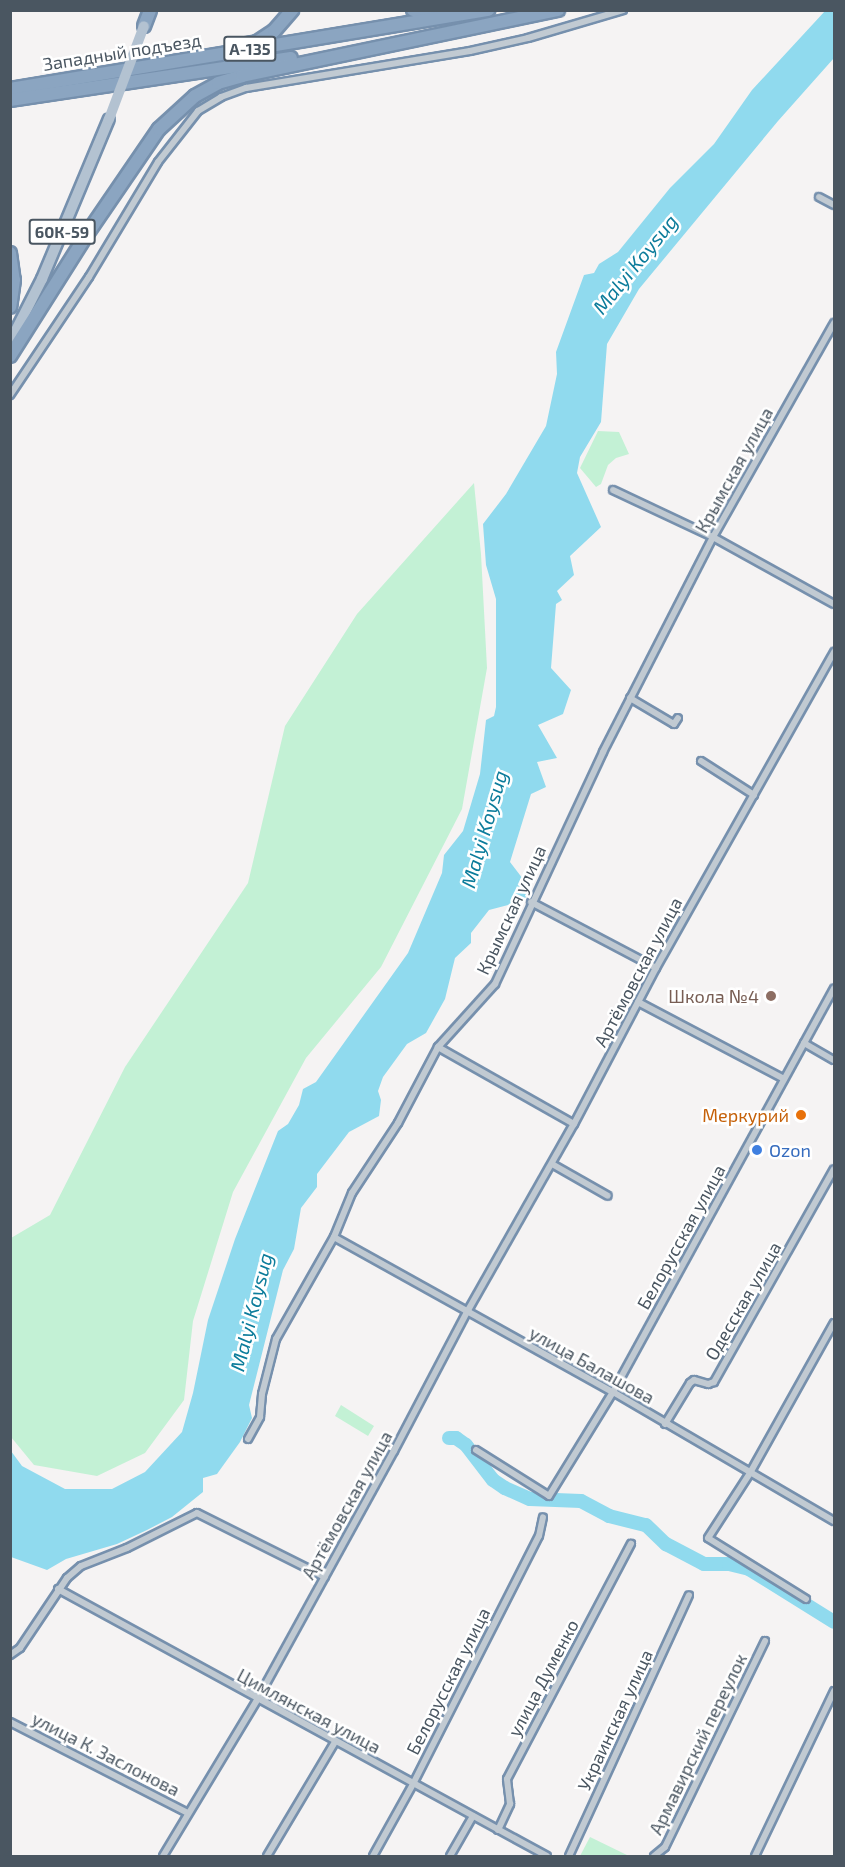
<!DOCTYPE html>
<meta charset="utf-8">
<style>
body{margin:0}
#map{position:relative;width:845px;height:1867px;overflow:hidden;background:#f5f3f3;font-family:"Exo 2",sans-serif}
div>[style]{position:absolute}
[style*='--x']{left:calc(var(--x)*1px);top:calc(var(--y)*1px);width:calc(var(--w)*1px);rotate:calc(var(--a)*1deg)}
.green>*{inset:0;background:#c3f1d5}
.water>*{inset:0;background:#90daee}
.river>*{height:14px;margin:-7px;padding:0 7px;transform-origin:7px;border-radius:7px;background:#90daee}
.roads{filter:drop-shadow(2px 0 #7690ad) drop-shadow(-2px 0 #7690ad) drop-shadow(0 2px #7690ad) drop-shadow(0 -2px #7690ad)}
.street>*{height:6px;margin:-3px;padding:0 3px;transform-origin:3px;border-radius:3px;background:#c1cad2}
.primary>*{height:10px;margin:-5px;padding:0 5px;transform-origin:5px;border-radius:5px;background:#b3c2d1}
.highway>*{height:12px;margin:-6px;padding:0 6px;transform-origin:6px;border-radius:6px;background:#8ba5c1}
.primary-bridge>*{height:10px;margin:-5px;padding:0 5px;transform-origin:5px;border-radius:5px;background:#b3c2d1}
.dots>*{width:16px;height:16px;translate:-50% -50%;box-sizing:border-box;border:3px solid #fff;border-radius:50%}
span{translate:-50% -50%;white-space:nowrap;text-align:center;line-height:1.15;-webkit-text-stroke:5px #fff;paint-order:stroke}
.shield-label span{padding:2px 4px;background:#fff;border:2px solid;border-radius:4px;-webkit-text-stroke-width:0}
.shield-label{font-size:16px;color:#4a5661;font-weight:700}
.street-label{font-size:18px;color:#4a5661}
.education-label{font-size:18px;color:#785e54}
.right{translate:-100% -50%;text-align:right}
.food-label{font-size:18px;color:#c56008}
.shop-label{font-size:18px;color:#366cbe}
.left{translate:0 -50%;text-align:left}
.water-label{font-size:20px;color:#0c7c9b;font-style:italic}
.frame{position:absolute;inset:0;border:12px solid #4a5661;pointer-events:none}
</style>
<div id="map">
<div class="green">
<i style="clip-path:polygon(598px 431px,619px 432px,629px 454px,616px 458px,608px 465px,601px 484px,596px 487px,580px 468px)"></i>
<i style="clip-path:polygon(474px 483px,481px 554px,487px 668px,462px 809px,381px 967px,306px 1058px,233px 1192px,193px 1321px,184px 1400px,145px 1453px,97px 1476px,34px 1465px,11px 1437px,11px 1238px,50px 1215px,125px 1067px,248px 883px,285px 726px,357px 614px)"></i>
<i style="clip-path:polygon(341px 1405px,374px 1426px,368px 1436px,335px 1416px)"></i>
<i style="clip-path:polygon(590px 1837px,629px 1856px,580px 1856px)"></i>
</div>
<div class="water">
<i style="clip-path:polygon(825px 11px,834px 11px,834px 58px,778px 121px,639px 289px,607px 344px,601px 422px,580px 457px,577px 473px,601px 527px,570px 556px,574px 575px,557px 591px,562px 600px,556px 604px,551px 668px,571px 690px,563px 714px,538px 725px,557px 758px,537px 762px,546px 787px,531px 794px,510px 862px,523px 879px,529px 895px,519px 902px,489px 910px,471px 933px,471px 943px,455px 958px,445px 999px,426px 1033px,407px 1044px,383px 1077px,378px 1091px,381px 1100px,379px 1116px,349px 1132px,317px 1174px,317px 1187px,301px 1208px,294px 1249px,283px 1270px,249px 1405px,252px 1418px,240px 1442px,217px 1474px,203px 1478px,203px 1492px,172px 1517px,147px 1530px,117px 1544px,66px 1559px,47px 1570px,11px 1557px,11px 1451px,22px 1466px,65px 1489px,112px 1489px,145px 1472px,182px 1432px,193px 1393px,208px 1320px,235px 1239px,278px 1131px,288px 1124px,299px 1105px,303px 1089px,316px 1082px,408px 953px,442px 873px,444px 855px,463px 831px,480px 774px,486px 720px,494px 716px,496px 707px,496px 599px,486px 565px,483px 524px,506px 494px,546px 426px,557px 374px,556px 352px,584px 275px,594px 273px,599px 264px,618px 252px,670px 188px,714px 144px,752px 90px)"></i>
</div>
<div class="river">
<i style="--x:449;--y:1438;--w:7;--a:0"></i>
<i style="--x:456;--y:1438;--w:12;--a:35"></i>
<i style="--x:466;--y:1445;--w:44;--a:52.4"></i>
<i style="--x:493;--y:1480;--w:14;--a:34"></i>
<i style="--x:505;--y:1488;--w:27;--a:24"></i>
<i style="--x:530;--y:1499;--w:51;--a:2.2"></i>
<i style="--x:581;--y:1501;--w:32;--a:28"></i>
<i style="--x:609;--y:1516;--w:38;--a:14"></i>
<i style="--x:646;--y:1525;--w:28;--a:44"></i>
<i style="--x:666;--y:1544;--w:43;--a:27.8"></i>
<i style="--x:704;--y:1564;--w:25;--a:0"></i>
<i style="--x:729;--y:1564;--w:21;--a:14"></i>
<i style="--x:749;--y:1569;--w:100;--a:31.9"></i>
</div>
<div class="roads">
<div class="street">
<i style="--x:819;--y:197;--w:17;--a:28"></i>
<i style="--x:10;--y:395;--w:142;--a:-56.2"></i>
<i style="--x:89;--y:277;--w:134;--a:-59"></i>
<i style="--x:158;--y:162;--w:65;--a:-51.9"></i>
<i style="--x:198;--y:111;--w:27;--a:-31"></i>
<i style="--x:221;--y:97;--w:27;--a:-20"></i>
<i style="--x:246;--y:88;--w:227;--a:-9.4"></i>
<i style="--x:470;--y:51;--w:59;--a:-12.6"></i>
<i style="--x:528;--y:38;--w:99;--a:-16.4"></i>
<i style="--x:613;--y:490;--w:110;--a:25.2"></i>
<i style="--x:713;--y:537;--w:138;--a:29"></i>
<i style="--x:630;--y:698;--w:51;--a:30.6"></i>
<i style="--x:674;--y:724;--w:7;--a:-56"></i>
<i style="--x:701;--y:761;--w:63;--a:32.7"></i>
<i style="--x:531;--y:902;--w:141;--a:27.8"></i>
<i style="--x:638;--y:1002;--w:165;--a:27.8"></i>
<i style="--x:804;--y:1043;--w:34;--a:30"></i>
<i style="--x:438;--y:1047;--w:156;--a:29.5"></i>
<i style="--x:552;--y:1164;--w:64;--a:29.7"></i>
<i style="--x:334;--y:1237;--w:319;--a:29.1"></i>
<i style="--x:613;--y:1392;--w:256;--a:30.3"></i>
<i style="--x:665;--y:1424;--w:48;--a:-58.6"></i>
<i style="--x:690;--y:1383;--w:5;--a:-37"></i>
<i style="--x:694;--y:1380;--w:15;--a:16"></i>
<i style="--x:708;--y:1384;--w:6;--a:-18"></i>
<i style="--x:714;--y:1382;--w:244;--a:-60.6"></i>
<i style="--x:248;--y:1439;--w:25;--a:-61"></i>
<i style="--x:260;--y:1417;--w:23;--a:-85"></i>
<i style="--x:262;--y:1394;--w:57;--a:-75.7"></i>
<i style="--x:276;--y:1339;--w:117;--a:-60.4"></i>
<i style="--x:334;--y:1237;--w:48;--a:-67.8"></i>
<i style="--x:352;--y:1193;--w:84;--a:-56.7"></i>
<i style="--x:398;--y:1123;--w:86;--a:-62.2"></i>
<i style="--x:438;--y:1047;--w:85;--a:-47.9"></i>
<i style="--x:495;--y:984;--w:256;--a:-65"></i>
<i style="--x:603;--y:752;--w:242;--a:-62.9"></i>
<i style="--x:713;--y:537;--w:246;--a:-60.5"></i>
<i style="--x:476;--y:1450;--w:86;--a:32.2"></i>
<i style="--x:549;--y:1496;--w:122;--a:-58.4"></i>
<i style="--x:613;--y:1392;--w:460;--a:-61.3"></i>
<i style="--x:58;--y:1589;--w:557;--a:28.64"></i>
<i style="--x:806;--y:1599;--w:115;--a:-148.1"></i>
<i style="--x:708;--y:1538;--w:77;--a:-57.1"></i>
<i style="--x:750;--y:1473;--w:172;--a:-60.8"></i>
<i style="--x:10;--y:1655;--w:12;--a:-35"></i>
<i style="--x:20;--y:1648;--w:84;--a:-56.1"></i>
<i style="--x:67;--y:1578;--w:18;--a:-41"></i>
<i style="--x:81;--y:1566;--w:49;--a:-21.4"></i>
<i style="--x:127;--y:1548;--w:78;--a:-26.6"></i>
<i style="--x:197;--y:1513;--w:143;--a:26.6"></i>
<i style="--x:10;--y:1722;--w:200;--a:27.1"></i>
<i style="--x:498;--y:1830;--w:29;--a:-65"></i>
<i style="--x:510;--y:1804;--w:25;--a:-97"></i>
<i style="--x:507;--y:1779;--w:266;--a:-62.2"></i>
<i style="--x:163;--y:1856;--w:182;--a:-58.9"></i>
<i style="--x:257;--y:1700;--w:284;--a:-61.2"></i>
<i style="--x:394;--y:1451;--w:157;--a:-62.3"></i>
<i style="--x:467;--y:1312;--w:216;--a:-60.4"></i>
<i style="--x:574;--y:1124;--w:176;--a:-62.3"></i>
<i style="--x:656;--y:968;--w:363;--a:-60.6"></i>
<i style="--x:267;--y:1856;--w:133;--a:-59.2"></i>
<i style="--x:373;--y:1856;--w:82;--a:-60.9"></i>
<i style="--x:413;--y:1784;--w:278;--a:-63.1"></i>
<i style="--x:539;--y:1536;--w:19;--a:-78"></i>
<i style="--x:450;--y:1856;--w:46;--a:-60.1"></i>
<i style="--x:569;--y:1856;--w:287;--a:-65.3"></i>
<i style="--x:654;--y:1856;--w:14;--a:-39"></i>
<i style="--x:665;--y:1847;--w:229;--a:-64.1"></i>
<i style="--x:755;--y:1856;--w:183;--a:-64.4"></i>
</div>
<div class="primary">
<i style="--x:10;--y:342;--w:71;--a:-63.1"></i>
<i style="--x:42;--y:279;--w:173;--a:-67.3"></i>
</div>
<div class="highway">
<i style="--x:413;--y:10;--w:32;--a:5"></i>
<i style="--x:144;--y:26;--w:17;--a:-69"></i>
<i style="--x:247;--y:44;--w:10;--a:-11"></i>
<i style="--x:257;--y:42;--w:20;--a:-33"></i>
<i style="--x:274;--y:31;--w:28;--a:-49"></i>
<i style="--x:10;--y:89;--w:485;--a:-9.4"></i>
<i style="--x:10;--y:100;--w:284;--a:-8.5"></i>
<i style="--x:10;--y:253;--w:27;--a:82"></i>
<i style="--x:14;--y:280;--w:27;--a:98"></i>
<i style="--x:10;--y:356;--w:144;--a:-57.7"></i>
<i style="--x:87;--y:234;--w:127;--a:-55.6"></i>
<i style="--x:159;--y:129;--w:49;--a:-42.5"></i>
<i style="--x:195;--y:96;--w:26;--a:-29"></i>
<i style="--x:218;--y:83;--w:25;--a:-16"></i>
<i style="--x:242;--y:76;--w:323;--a:-11.8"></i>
</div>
</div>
<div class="primary-bridge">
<i style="--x:109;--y:119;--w:99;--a:-69.4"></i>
</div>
<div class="dots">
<i style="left:771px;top:996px;background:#8d6e63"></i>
<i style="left:801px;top:1115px;background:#e8710a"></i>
<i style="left:757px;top:1150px;background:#3f7fe0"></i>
</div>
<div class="shield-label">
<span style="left:250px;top:49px">А-135</span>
<span style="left:62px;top:232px">60К-59</span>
</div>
<div class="street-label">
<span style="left:122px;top:52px;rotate:-9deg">Западный подъезд</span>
<span style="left:734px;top:470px;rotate:-61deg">Крымская улица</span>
<span style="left:511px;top:910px;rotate:-65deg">Крымская улица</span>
<span style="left:638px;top:972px;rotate:-62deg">Артёмовская улица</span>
<span style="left:681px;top:1237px;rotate:-61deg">Белорусская улица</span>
<span style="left:743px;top:1301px;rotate:-60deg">Одесская улица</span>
<span style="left:592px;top:1365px;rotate:29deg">улица Балашова</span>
<span style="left:347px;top:1505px;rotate:-61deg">Артёмовская улица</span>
<span style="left:543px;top:1678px;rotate:-62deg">улица Думенко</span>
<span style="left:448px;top:1681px;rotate:-63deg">Белорусская улица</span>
<span style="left:309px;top:1711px;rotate:28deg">Цимлянская улица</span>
<span style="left:615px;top:1720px;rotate:-65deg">Украинская улица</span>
<span style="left:698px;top:1744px;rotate:-64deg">Армавирский переулок</span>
<span style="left:106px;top:1754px;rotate:27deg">улица К. Заслонова</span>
</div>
<div class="education-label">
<span class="right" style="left:759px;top:996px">Школа №4</span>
</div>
<div class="food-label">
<span class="right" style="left:789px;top:1115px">Меркурий</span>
</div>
<div class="shop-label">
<span class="left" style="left:769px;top:1150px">Ozon</span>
</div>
<div class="water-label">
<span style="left:635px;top:264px;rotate:-51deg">Malyi Koysug</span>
<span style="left:484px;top:829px;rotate:-74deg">Malyi Koysug</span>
<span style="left:251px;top:1312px;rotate:-76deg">Malyi Koysug</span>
</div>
<div class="frame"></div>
</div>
